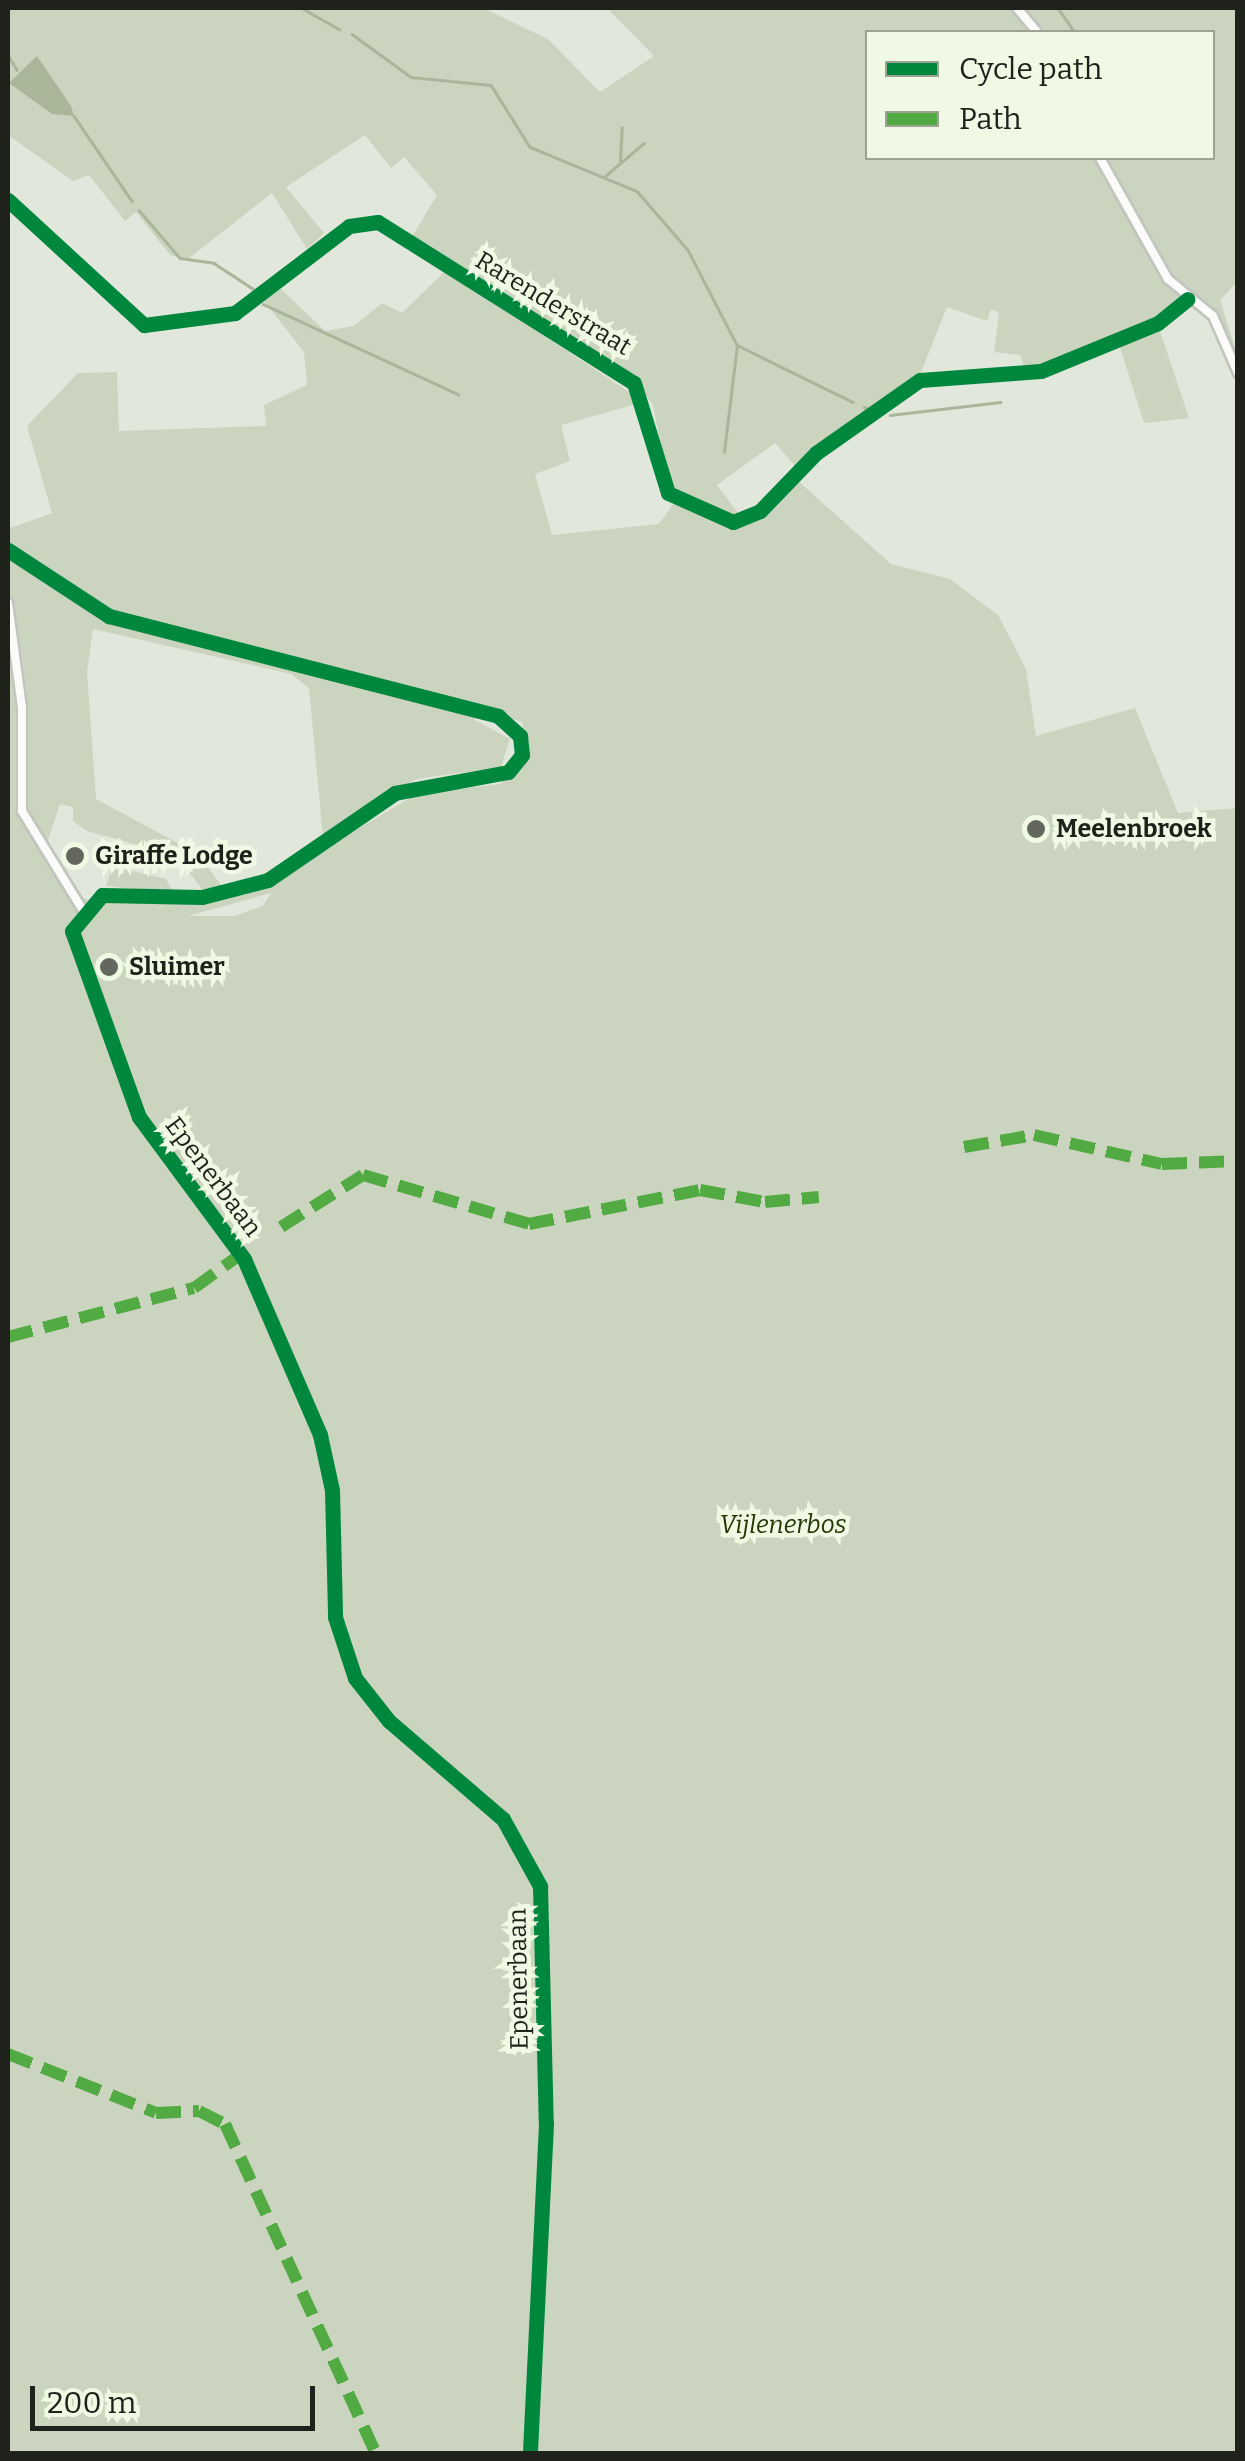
<!DOCTYPE html>
<style>
body{margin:0}
#map{position:relative;width:1245px;height:2461px;overflow:hidden;background:#e2e7dc;font-family:Bitter,serif}
div>[style]{position:absolute}
[style*='--x']{left:calc(var(--x)*1px);top:calc(var(--y)*1px);width:calc(var(--w)*1px);rotate:calc(var(--a)*1deg)}
.green>*{inset:0;background:#cad4be}
.water>*{inset:0;background:#a9b69a}
.stream>*{height:2.5px;margin:-1.25px;padding:0 1.25px;transform-origin:1.25px;border-radius:1.25px;background:#a9b69a}
.roads{filter:drop-shadow(2px 0 #c1c5bd) drop-shadow(-2px 0 #c1c5bd) drop-shadow(0 2px #c1c5bd) drop-shadow(0 -2px #c1c5bd)}
.minor>*{height:8px;margin:-4px;padding:0 4px;transform-origin:4px;border-radius:4px;background:#fbfbfa}
.tertiary>*{height:9px;margin:-4.5px;padding:0 4.5px;transform-origin:4.5px;border-radius:4.5px;background:#fbfbfa}
.quiet>*{height:12px;margin-top:-6px;transform-origin:0;background:repeating-linear-gradient(90deg,#52aa42 0 25px,transparent 0 37px)}
.cycleway>*{height:15px;margin:-7.5px;padding:0 7.5px;transform-origin:7.5px;border-radius:7.5px;background:#00873e}
.dots>*{width:28px;height:28px;translate:-50% -50%;box-sizing:border-box;border:5px solid #eff9e4;border-radius:50%}
span{translate:-50% -50%;white-space:nowrap;text-align:center;line-height:1.15;-webkit-text-stroke:9px #eff9e4;paint-order:stroke}
.street-label{font-size:25px;color:#1e221a}
.poi-label{font-size:25px;color:#1e221a;font-weight:700}
.left{translate:0 -50%;text-align:left}
.park-label{font-size:25px;color:#233700;font-style:italic}
.frame{position:absolute;inset:0;border:10px solid #1e221a;pointer-events:none}
.legend{position:absolute;left:865px;top:30px;width:350px;height:130px;box-sizing:border-box;background:#eff9e4;border:2px solid #9ba393;margin:0;padding:12px 18px;list-style:none;font-size:30px;color:#1e221a}
.legend li{display:flex;align-items:center;gap:20px;height:50px}
.legend b{width:50px;border:2px solid #9ba393}
.scale{position:absolute;left:30px;top:2386px;width:285px;height:45px;box-sizing:border-box;border:5px solid #1e221a;border-top:0;padding-left:12px;font-size:30px;line-height:35px;white-space:nowrap;color:#1e221a;-webkit-text-stroke:8px #eff9e4;paint-order:stroke}
</style>
<div id="map">
<div class="green">
<i style="clip-path:polygon(8px 8px,483px 8px,548px 39px,600px 92px,654px 56px,607px 8px,1013px 8px,1034px 32px,868px 32px,868px 158px,1097px 158px,1181px 300px,1162px 317px,1026px 371px,1020px 355px,994px 352px,999px 313px,991px 309px,987px 321px,947px 307px,920px 375px,796px 467px,775px 443px,717px 485px,741px 517px,733px 519px,670px 491px,653px 405px,637px 383px,412px 237px,437px 195px,404px 157px,391px 168px,365px 135px,286px 187px,324px 233px,307px 249px,272px 193px,188px 259px,170px 255px,136px 212px,125px 221px,89px 175px,73px 181px,8px 135px)"></i>
<i style="clip-path:polygon(1022px 8px,1237px 8px,1237px 282px,1220px 300px,1237px 354px,1213px 310px,1169px 275px,1103px 158px,1212px 158px,1212px 32px,1041px 32px)"></i>
<i style="clip-path:polygon(evenodd,445px 271px,634px 395px,637px 404px,561px 425px,570px 461px,535px 474px,552px 535px,659px 524px,674px 503px,738px 529px,797px 480px,891px 564px,950px 579px,998px 615px,1026px 669px,1036px 736px,1135px 708px,1178px 813px,1237px 808px,1237px 2453px,8px 2453px,8px 529px,52px 513px,27px 426px,78px 373px,117px 372px,119px 431px,266px 426px,264px 405px,307px 385px,304px 352px,264px 301px,281px 289px,325px 331px,354px 326px,382px 303px,402px 313px,445px 271px,93px 629px,291px 674px,309px 688px,323px 838px,416px 779px,501px 767px,510px 739px,475px 720px,475px 707px,522px 722px,528px 757px,500px 784px,417px 794px,245px 895px,94px 903px,73px 893px,44px 852px,60px 804px,73px 807px,73px 821px,87px 831px,177px 856px,204px 892px,224px 889px,198px 854px,96px 799px,87px 672px,93px 629px,445px 271px,271px 893px,263px 906px,234px 916px,188px 916px,271px 893px)"></i>
<i style="clip-path:polygon(1159px 328px,1189px 418px,1144px 423px,1119px 344px)"></i>
<i style="clip-path:polygon(112px 866px,166px 879px,174px 894px,106px 886px)"></i>
</div>
<div class="water">
<i style="clip-path:polygon(37px 56px,71px 106px,74px 116px,52px 114px,9px 83px)"></i>
</div>
<div class="stream">
<i style="--x:302;--y:8;--w:43;--a:29.6"></i>
<i style="--x:1058;--y:8;--w:29;--a:55"></i>
<i style="--x:352;--y:34;--w:73;--a:36.1"></i>
<i style="--x:411;--y:77;--w:80;--a:5.7"></i>
<i style="--x:491;--y:85;--w:73;--a:57.8"></i>
<i style="--x:530;--y:147;--w:116;--a:22.4"></i>
<i style="--x:637;--y:191;--w:78;--a:49.2"></i>
<i style="--x:688;--y:250;--w:107;--a:62.7"></i>
<i style="--x:737;--y:345;--w:129;--a:26.2"></i>
<i style="--x:8;--y:55;--w:17;--a:59"></i>
<i style="--x:74;--y:116;--w:103;--a:55.7"></i>
<i style="--x:1104;--y:158;--w:26;--a:61"></i>
<i style="--x:620;--y:161;--w:33;--a:-87"></i>
<i style="--x:604;--y:177;--w:52;--a:-40.4"></i>
<i style="--x:139;--y:210;--w:63;--a:49.5"></i>
<i style="--x:180;--y:258;--w:34;--a:8"></i>
<i style="--x:214;--y:263;--w:49;--a:33.4"></i>
<i style="--x:1165;--y:267;--w:16;--a:52"></i>
<i style="--x:263;--y:304;--w:215;--a:24.8"></i>
<i style="--x:864;--y:407;--w:3;--a:18"></i>
<i style="--x:890;--y:415;--w:111;--a:-6.7"></i>
<i style="--x:724;--y:452;--w:108;--a:-83.1"></i>
</div>
<div class="roads">
<div class="minor">
<i style="--x:1017;--y:8;--w:31;--a:50"></i>
<i style="--x:1100;--y:158;--w:139;--a:60.7"></i>
<i style="--x:1168;--y:279;--w:58;--a:39.4"></i>
<i style="--x:1213;--y:316;--w:62;--a:66.3"></i>
<i style="--x:8;--y:200;--w:185;--a:42.6"></i>
<i style="--x:144;--y:325;--w:92;--a:-7.5"></i>
<i style="--x:235;--y:313;--w:143;--a:-37.3"></i>
<i style="--x:349;--y:226;--w:29;--a:-8"></i>
<i style="--x:378;--y:222;--w:302;--a:32.2"></i>
<i style="--x:634;--y:383;--w:115;--a:72.8"></i>
<i style="--x:668;--y:493;--w:71;--a:24"></i>
<i style="--x:733;--y:522;--w:29;--a:-22"></i>
<i style="--x:760;--y:511;--w:81;--a:-46"></i>
<i style="--x:816;--y:453;--w:127;--a:-35.1"></i>
<i style="--x:920;--y:380;--w:121;--a:-4.3"></i>
<i style="--x:1041;--y:371;--w:126;--a:-22.3"></i>
<i style="--x:1158;--y:323;--w:38;--a:-39"></i>
<i style="--x:8;--y:603;--w:106;--a:82.4"></i>
<i style="--x:22;--y:708;--w:103;--a:90"></i>
<i style="--x:22;--y:811;--w:115;--a:58.5"></i>
</div>
<div class="tertiary">
<i style="--x:8;--y:550;--w:121;--a:33.2"></i>
<i style="--x:109;--y:616;--w:402;--a:14.4"></i>
<i style="--x:498;--y:716;--w:30;--a:42"></i>
<i style="--x:520;--y:736;--w:19;--a:84"></i>
<i style="--x:522;--y:755;--w:22;--a:129"></i>
<i style="--x:508;--y:772;--w:115;--a:169.5"></i>
<i style="--x:395;--y:793;--w:154;--a:145.6"></i>
<i style="--x:268;--y:880;--w:68;--a:165.6"></i>
<i style="--x:202;--y:897;--w:100;--a:-178.9"></i>
<i style="--x:102;--y:895;--w:47;--a:129.8"></i>
<i style="--x:72;--y:931;--w:198;--a:70.2"></i>
<i style="--x:139;--y:1117;--w:177;--a:53.5"></i>
<i style="--x:244;--y:1259;--w:192;--a:66.6"></i>
<i style="--x:320;--y:1435;--w:56;--a:77.7"></i>
<i style="--x:332;--y:1490;--w:127;--a:88.6"></i>
<i style="--x:335;--y:1617;--w:64;--a:71.8"></i>
<i style="--x:355;--y:1678;--w:55;--a:51.7"></i>
<i style="--x:389;--y:1721;--w:150;--a:40.7"></i>
<i style="--x:503;--y:1819;--w:77;--a:61.1"></i>
<i style="--x:540;--y:1886;--w:238;--a:88.6"></i>
<i style="--x:546;--y:2124;--w:330;--a:92.8"></i>
</div>
</div>
<div class="quiet">
<i style="--x:964;--y:1147;--w:71;--a:-9.7"></i>
<i style="--x:1034;--y:1135;--w:131;--a:12.8"></i>
<i style="--x:1162;--y:1164;--w:76;--a:-2.3"></i>
<i style="--x:281;--y:1227;--w:97;--a:-32.4"></i>
<i style="--x:363;--y:1175;--w:173;--a:16.4"></i>
<i style="--x:529;--y:1224;--w:174;--a:-11.2"></i>
<i style="--x:700;--y:1190;--w:66;--a:10.5"></i>
<i style="--x:765;--y:1202;--w:54;--a:-5.3"></i>
<i style="--x:8;--y:1337;--w:192;--a:-14.8"></i>
<i style="--x:194;--y:1288;--w:58;--a:-35.9"></i>
<i style="--x:8;--y:2054;--w:159;--a:21.7"></i>
<i style="--x:156;--y:2113;--w:43;--a:-2.7"></i>
<i style="--x:199;--y:2111;--w:29;--a:27"></i>
<i style="--x:225;--y:2124;--w:363;--a:65.4"></i>
</div>
<div class="cycleway">
<i style="--x:8;--y:200;--w:185;--a:42.6"></i>
<i style="--x:144;--y:325;--w:92;--a:-7.5"></i>
<i style="--x:235;--y:313;--w:143;--a:-37.3"></i>
<i style="--x:349;--y:226;--w:29;--a:-8"></i>
<i style="--x:378;--y:222;--w:302;--a:32.2"></i>
<i style="--x:634;--y:383;--w:115;--a:72.8"></i>
<i style="--x:668;--y:493;--w:71;--a:24"></i>
<i style="--x:733;--y:522;--w:29;--a:-22"></i>
<i style="--x:760;--y:511;--w:81;--a:-46"></i>
<i style="--x:816;--y:453;--w:127;--a:-35.1"></i>
<i style="--x:920;--y:380;--w:121;--a:-4.3"></i>
<i style="--x:1041;--y:371;--w:126;--a:-22.3"></i>
<i style="--x:1158;--y:323;--w:38;--a:-39"></i>
<i style="--x:8;--y:550;--w:121;--a:33.2"></i>
<i style="--x:109;--y:616;--w:402;--a:14.4"></i>
<i style="--x:498;--y:716;--w:30;--a:42"></i>
<i style="--x:520;--y:736;--w:19;--a:84"></i>
<i style="--x:522;--y:755;--w:22;--a:129"></i>
<i style="--x:508;--y:772;--w:115;--a:169.5"></i>
<i style="--x:395;--y:793;--w:154;--a:145.6"></i>
<i style="--x:268;--y:880;--w:68;--a:165.6"></i>
<i style="--x:202;--y:897;--w:100;--a:-178.9"></i>
<i style="--x:102;--y:895;--w:47;--a:129.8"></i>
<i style="--x:72;--y:931;--w:198;--a:70.2"></i>
<i style="--x:139;--y:1117;--w:177;--a:53.5"></i>
<i style="--x:244;--y:1259;--w:192;--a:66.6"></i>
<i style="--x:320;--y:1435;--w:56;--a:77.7"></i>
<i style="--x:332;--y:1490;--w:127;--a:88.6"></i>
<i style="--x:335;--y:1617;--w:64;--a:71.8"></i>
<i style="--x:355;--y:1678;--w:55;--a:51.7"></i>
<i style="--x:389;--y:1721;--w:150;--a:40.7"></i>
<i style="--x:503;--y:1819;--w:77;--a:61.1"></i>
<i style="--x:540;--y:1886;--w:238;--a:88.6"></i>
<i style="--x:546;--y:2124;--w:330;--a:92.8"></i>
</div>
<div class="dots">
<i style="left:1036px;top:829px;background:#63675e"></i>
<i style="left:75px;top:856px;background:#63675e"></i>
<i style="left:109px;top:967px;background:#63675e"></i>
</div>
<div class="street-label">
<span style="left:553px;top:304px;rotate:31deg">Rarenderstraat</span>
<span style="left:213px;top:1177px;rotate:53deg">Epenerbaan</span>
<span style="left:519px;top:1979px;rotate:-91deg">Epenerbaan</span>
</div>
<div class="poi-label">
<span class="left" style="left:1056px;top:829px">Meelenbroek</span>
<span class="left" style="left:95px;top:856px">Giraffe Lodge</span>
<span class="left" style="left:129px;top:967px">Sluimer</span>
</div>
<div class="park-label">
<span style="left:783px;top:1525px">Vijlenerbos</span>
</div>
<div class="frame"></div>
<ul class="legend">
<li><b style="height:12px;background:#00873e"></b>Cycle path</li>
<li><b style="height:12px;background:#52aa42"></b>Path</li>
</ul>
<div class="scale">200 m</div>
</div>
